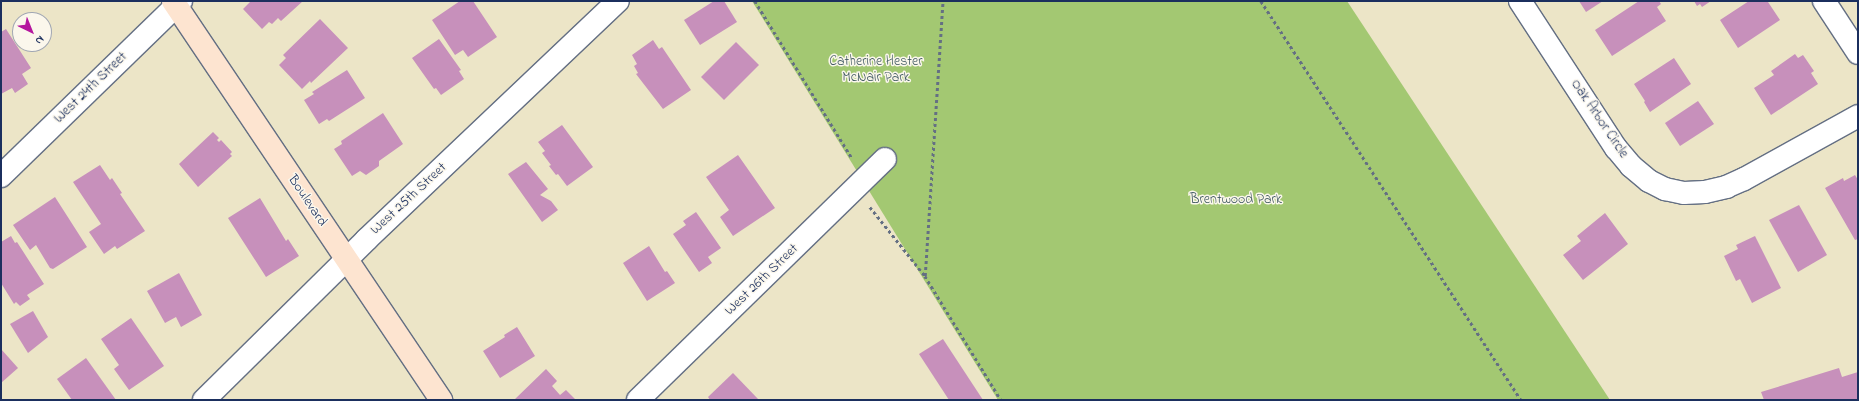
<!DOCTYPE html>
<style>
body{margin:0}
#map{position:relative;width:1859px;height:401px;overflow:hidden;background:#ece5c7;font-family:"Indie Flower",sans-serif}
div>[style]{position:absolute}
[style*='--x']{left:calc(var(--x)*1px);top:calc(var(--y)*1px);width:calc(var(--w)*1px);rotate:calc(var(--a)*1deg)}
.green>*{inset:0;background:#a3c872}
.building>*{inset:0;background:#c790bb}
.path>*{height:2.5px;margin-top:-1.25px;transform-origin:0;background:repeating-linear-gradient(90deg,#646f83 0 3px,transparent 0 6px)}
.roads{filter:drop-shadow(1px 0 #646f83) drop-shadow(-1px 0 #646f83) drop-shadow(0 1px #646f83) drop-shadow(0 -1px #646f83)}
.minor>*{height:22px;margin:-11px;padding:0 11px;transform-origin:11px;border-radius:11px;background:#fff}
.secondary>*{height:22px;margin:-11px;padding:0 11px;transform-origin:11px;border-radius:11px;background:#fde4d0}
span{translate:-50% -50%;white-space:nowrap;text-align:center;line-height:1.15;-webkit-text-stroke:3px #fbf7ec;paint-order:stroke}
.park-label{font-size:14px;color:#445d64}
.street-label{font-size:14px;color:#1b2f5e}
.frame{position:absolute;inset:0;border:2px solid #1b2f5e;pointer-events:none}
.north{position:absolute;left:12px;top:12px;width:40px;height:40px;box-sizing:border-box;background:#fbf7ec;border:1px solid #a1a7b3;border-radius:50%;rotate:137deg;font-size:11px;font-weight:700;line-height:16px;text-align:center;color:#1b2f5e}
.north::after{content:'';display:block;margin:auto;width:14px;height:18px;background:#b5179e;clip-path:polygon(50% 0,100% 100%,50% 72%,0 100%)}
</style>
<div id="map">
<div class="green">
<i style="clip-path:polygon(752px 1px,1347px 1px,1610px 400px,998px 400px)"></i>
</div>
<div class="building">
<i style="clip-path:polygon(249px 1px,303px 1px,281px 21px,278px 18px,272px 24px,269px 22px,262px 29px,243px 9px,250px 2px)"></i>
<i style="clip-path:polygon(460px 1px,473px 1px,497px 37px,468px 57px,463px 50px,455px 55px,432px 20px)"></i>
<i style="clip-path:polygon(714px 1px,724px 1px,737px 22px,700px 45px,684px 20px)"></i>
<i style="clip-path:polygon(1579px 1px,1603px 1px,1586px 12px)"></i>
<i style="clip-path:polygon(1639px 1px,1659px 1px,1661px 4px,1657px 7px,1666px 21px,1612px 56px,1595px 30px)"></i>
<i style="clip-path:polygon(1694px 1px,1711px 1px,1702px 7px,1700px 4px,1697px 6px)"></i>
<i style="clip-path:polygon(1749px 1px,1769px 1px,1768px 2px,1780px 20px,1738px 48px,1720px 20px)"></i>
<i style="clip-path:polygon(320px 19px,348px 48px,311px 83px,310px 81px,302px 89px,279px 65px,286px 58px,283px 55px)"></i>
<i style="clip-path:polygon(6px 29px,31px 68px,22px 74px,28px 84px,15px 93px,12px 88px,1px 94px,1px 32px)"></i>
<i style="clip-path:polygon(439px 39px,461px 70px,459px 71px,464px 79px,441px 95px,436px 88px,434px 89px,412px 58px)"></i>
<i style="clip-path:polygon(653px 40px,659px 49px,662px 47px,691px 90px,663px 109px,636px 74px,638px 73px,634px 66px,637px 64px,632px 55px)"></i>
<i style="clip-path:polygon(736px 42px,759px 65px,724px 100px,701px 77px)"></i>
<i style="clip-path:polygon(1795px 54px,1798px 58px,1803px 55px,1814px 71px,1811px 73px,1818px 84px,1771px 115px,1754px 88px,1774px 75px,1771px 71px)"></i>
<i style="clip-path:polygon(1674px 58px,1691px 84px,1650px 112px,1644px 102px,1645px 101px,1634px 84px)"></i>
<i style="clip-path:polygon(347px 70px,365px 98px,329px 121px,327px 119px,319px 124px,304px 100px,314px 94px,312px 92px)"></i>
<i style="clip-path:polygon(1698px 101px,1714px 124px,1680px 146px,1665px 123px)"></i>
<i style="clip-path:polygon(383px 113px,403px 144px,379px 161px,379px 166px,366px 175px,360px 171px,352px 176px,334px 149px,342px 144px,341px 141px)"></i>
<i style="clip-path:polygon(562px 125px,593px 167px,567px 186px,558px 174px,556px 175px,549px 166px,551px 165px,542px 153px,545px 151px,538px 142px)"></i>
<i style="clip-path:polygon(213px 132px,219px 138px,217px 140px,219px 142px,221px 140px,232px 152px,230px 154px,232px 156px,198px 187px,179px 164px)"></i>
<i style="clip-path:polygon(738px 155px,775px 208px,733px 236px,720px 217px,729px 210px,706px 177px)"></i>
<i style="clip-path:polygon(526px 162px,548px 189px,540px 195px,551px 201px,558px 210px,542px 222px,508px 174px)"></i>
<i style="clip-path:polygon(100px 165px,110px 180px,112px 178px,122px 193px,120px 194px,145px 231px,117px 249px,115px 246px,104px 254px,89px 232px,101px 224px,73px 182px)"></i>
<i style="clip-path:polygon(1855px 175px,1858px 180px,1858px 239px,1855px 240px,1825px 188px,1843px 178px,1844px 181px)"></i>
<i style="clip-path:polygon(55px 197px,87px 247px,53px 269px,50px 268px,36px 245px,30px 250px,13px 225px)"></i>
<i style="clip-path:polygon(260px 198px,286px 241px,288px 239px,299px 256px,266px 277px,228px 218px)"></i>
<i style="clip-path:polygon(1799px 205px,1827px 255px,1798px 272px,1769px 220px)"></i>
<i style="clip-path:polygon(696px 212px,721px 248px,708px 257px,712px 263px,699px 272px,673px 234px,686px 225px,683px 221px)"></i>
<i style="clip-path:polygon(1605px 213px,1628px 244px,1583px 280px,1563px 255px,1581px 241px,1577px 236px)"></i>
<i style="clip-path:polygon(11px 236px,15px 243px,17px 242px,44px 284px,27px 295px,30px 299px,20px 306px,16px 302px,14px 304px,1px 283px,1px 242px)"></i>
<i style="clip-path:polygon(1755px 236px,1781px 288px,1752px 303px,1740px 279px,1736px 281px,1724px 256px,1738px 249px,1736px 245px)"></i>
<i style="clip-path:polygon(649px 246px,665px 272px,667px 271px,675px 283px,647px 301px,623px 263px)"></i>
<i style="clip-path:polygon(179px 273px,202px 315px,181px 327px,176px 317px,165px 323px,147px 291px)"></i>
<i style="clip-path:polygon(33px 311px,48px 337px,28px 353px,10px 324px)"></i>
<i style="clip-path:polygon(131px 318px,164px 366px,129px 390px,114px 369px,119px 365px,101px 339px)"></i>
<i style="clip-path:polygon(517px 327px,535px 356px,500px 378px,483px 351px,505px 337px,504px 335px)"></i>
<i style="clip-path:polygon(943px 339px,983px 400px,949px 400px,919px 354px)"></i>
<i style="clip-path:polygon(1px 349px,18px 368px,1px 383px)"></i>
<i style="clip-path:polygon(86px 358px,116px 400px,72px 400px,57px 379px)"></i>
<i style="clip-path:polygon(1839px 368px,1842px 377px,1858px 372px,1858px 400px,1764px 400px,1761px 392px)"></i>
<i style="clip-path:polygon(546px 369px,557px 381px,552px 386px,560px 395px,566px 390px,575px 399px,514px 400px)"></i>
<i style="clip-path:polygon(733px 373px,759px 400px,710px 400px,708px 397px)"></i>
</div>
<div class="path">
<i style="--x:755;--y:1;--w:185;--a:58.3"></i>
<i style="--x:1261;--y:1;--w:476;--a:56.9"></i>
<i style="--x:870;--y:207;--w:88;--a:51.4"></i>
<i style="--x:925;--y:276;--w:145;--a:58.5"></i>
<i style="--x:925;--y:276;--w:276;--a:-86.3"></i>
</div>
<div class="roads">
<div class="minor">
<i style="--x:1520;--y:1;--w:176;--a:56.9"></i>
<i style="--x:1616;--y:148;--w:23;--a:50"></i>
<i style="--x:1631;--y:166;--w:23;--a:40"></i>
<i style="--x:1649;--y:181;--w:18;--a:27"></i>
<i style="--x:1665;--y:189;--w:19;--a:12"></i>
<i style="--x:1684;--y:193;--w:21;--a:-3"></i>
<i style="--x:1705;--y:192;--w:22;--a:-13"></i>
<i style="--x:1726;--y:187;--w:20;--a:-24"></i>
<i style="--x:1744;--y:179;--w:130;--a:-28.9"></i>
<i style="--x:1824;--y:1;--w:62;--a:56.8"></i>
<i style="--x:1;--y:176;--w:251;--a:-44.2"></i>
<i style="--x:204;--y:400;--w:228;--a:-44.6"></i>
<i style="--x:366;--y:240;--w:347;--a:-43.5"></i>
<i style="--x:638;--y:400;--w:345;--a:-44.3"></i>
</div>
<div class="secondary">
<i style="--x:173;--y:1;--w:481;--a:56.1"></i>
</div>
</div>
<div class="park-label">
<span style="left:876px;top:70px">Catherine Hester<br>McNair Park</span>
<span style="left:1236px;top:200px">Brentwood Park</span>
</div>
<div class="street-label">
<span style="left:91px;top:88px;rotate:-44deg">West 24th Street</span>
<span style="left:1599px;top:119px;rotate:56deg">Oak Arbor Circle</span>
<span style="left:409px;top:199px;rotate:-43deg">West 25th Street</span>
<span style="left:307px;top:201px;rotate:56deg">Boulevard</span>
<span style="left:762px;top:280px;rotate:-44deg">West 26th Street</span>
</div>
<div class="frame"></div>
<div class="north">N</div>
</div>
